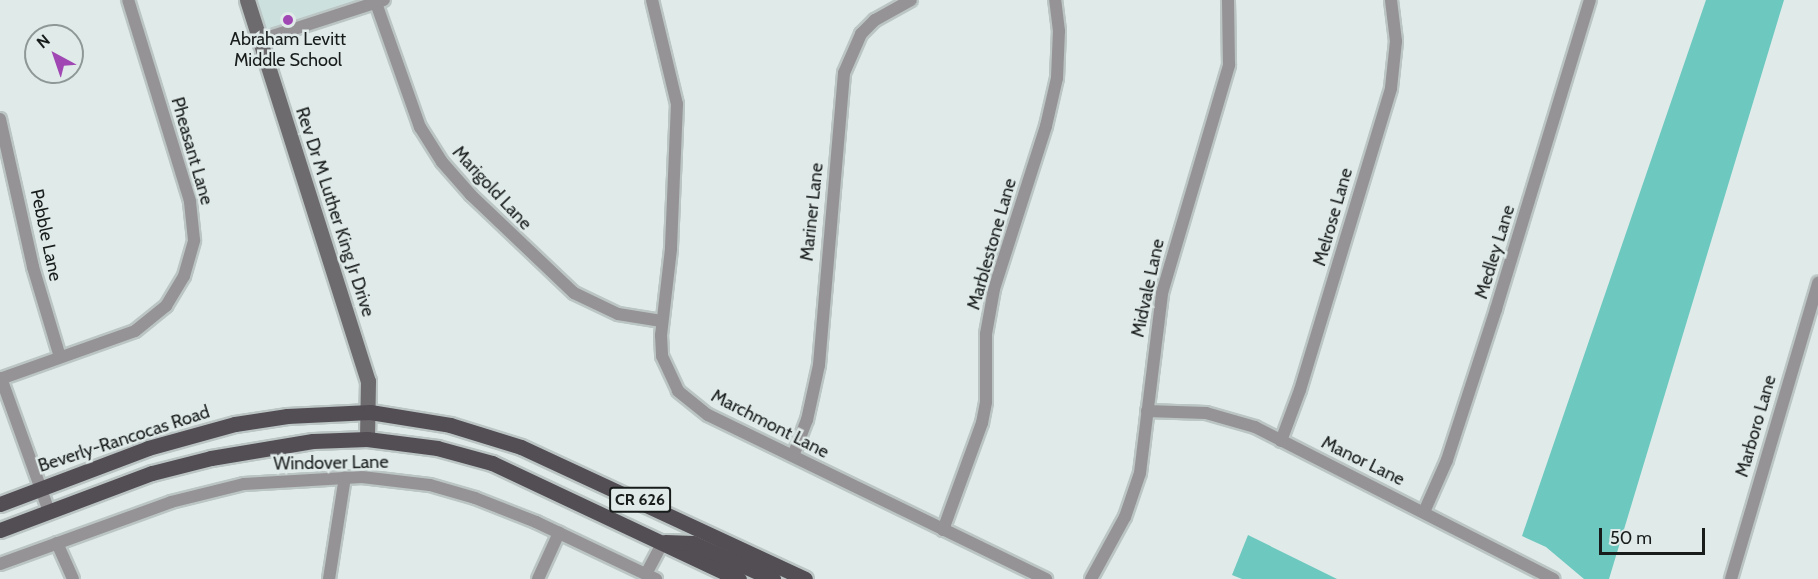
<!DOCTYPE html>
<style>
body{margin:0}
#map{position:relative;width:1818px;height:579px;overflow:hidden;background:#dfeae9;font-family:Cabin,sans-serif}
div>[style]{position:absolute}
[style*='--x']{left:calc(var(--x)*1px);top:calc(var(--y)*1px);width:calc(var(--w)*1px);rotate:calc(var(--a)*1deg)}
.built>*{inset:0;background:#cce0de}
.green>*{inset:0;background:#6dc9bf}
.roads{filter:drop-shadow(2px 0 #bbc5c4) drop-shadow(-2px 0 #bbc5c4) drop-shadow(0 2px #bbc5c4) drop-shadow(0 -2px #bbc5c4)}
.street>*{height:12px;margin:-6px;padding:0 6px;transform-origin:6px;border-radius:6px;background:#959396}
.secondary>*{height:15px;margin:-7.5px;padding:0 7.5px;transform-origin:7.5px;border-radius:7.5px;background:#6e6b6f}
.primary>*{height:15px;margin:-7.5px;padding:0 7.5px;transform-origin:7.5px;border-radius:7.5px;background:#534e54}
.dots>*{width:16px;height:16px;translate:-50% -50%;box-sizing:border-box;border:3px solid #dfeae9;border-radius:50%}
span{translate:-50% -50%;white-space:nowrap;text-align:center;line-height:1.15;-webkit-text-stroke:5px #dfeae9;paint-order:stroke}
.shield-label span{padding:2px 4px;background:#dfeae9;border:2px solid;border-radius:4px;-webkit-text-stroke-width:0}
.shield-label{font-size:16px;color:#181c1b;font-weight:700}
.poi-label{font-size:18px;color:#181c1b}
.street-label{font-size:18px;color:#181c1b}
.north{position:absolute;left:24px;top:24px;width:60px;height:60px;box-sizing:border-box;background:#dfeae9;border:2px solid #8f9897;border-radius:50%;rotate:320deg;font-size:16px;font-weight:700;line-height:24px;text-align:center;color:#181c1b}
.north::after{content:'';display:block;margin:auto;width:21px;height:27px;background:#a047b3;clip-path:polygon(50% 0,100% 100%,50% 72%,0 100%)}
.scale{position:absolute;left:1599px;top:528px;width:106px;height:27px;box-sizing:border-box;border:3px solid #181c1b;border-top:0;padding-left:8px;font-size:18px;line-height:21px;white-space:nowrap;color:#181c1b;-webkit-text-stroke:4px #dfeae9;paint-order:stroke}
</style>
<div id="map">
<div class="built">
<i style="clip-path:polygon(247px 0,387px 0,260px 40px)"></i>
</div>
<div class="green">
<i style="clip-path:polygon(1706px 0,1784px 0,1609px 579px,1584px 579px,1546px 547px,1522px 536px)"></i>
<i style="clip-path:polygon(1248px 535px,1337px 579px,1242px 579px,1232px 575px)"></i>
</div>
<div class="roads">
<div class="street">
<i style="--x:652;--y:0;--w:107;--a:76.5"></i>
<i style="--x:677;--y:104;--w:145;--a:92.4"></i>
<i style="--x:671;--y:249;--w:87;--a:96.6"></i>
<i style="--x:661;--y:335;--w:21;--a:87"></i>
<i style="--x:662;--y:356;--w:38;--a:65"></i>
<i style="--x:678;--y:391;--w:38;--a:39"></i>
<i style="--x:708;--y:415;--w:376;--a:25.9"></i>
<i style="--x:376;--y:3;--w:132;--a:70.5"></i>
<i style="--x:420;--y:127;--w:41;--a:57.8"></i>
<i style="--x:442;--y:162;--w:44;--a:48.7"></i>
<i style="--x:471;--y:195;--w:142;--a:43.6"></i>
<i style="--x:574;--y:293;--w:49;--a:25.5"></i>
<i style="--x:618;--y:314;--w:44;--a:9.2"></i>
<i style="--x:260;--y:40;--w:130;--a:-17.9"></i>
<i style="--x:0;--y:119;--w:152;--a:77.4"></i>
<i style="--x:33;--y:267;--w:94;--a:73.3"></i>
<i style="--x:1;--y:378;--w:141;--a:70.2"></i>
<i style="--x:0;--y:379;--w:143;--a:-19.6"></i>
<i style="--x:135;--y:331;--w:40;--a:-39"></i>
<i style="--x:166;--y:306;--w:35;--a:-59"></i>
<i style="--x:184;--y:276;--w:37;--a:-74"></i>
<i style="--x:194;--y:240;--w:39;--a:-96"></i>
<i style="--x:190;--y:201;--w:210;--a:-107.1"></i>
<i style="--x:1147;--y:411;--w:59;--a:1.9"></i>
<i style="--x:1206;--y:413;--w:51;--a:15.9"></i>
<i style="--x:1255;--y:427;--w:335;--a:27"></i>
<i style="--x:1281;--y:441;--w:54;--a:-69.6"></i>
<i style="--x:1300;--y:390;--w:315;--a:-73.2"></i>
<i style="--x:1391;--y:88;--w:47;--a:-83.9"></i>
<i style="--x:1396;--y:41;--w:41;--a:-97"></i>
<i style="--x:793;--y:456;--w:39;--a:-69"></i>
<i style="--x:807;--y:420;--w:56;--a:-77.7"></i>
<i style="--x:819;--y:365;--w:293;--a:-85.1"></i>
<i style="--x:844;--y:73;--w:43;--a:-66.4"></i>
<i style="--x:861;--y:34;--w:20;--a:-45"></i>
<i style="--x:875;--y:20;--w:41;--a:-29.1"></i>
<i style="--x:1424;--y:512;--w:57;--a:-66.1"></i>
<i style="--x:1447;--y:460;--w:159;--a:-72"></i>
<i style="--x:1496;--y:309;--w:323;--a:-73.1"></i>
<i style="--x:943;--y:530;--w:114;--a:-70"></i>
<i style="--x:982;--y:423;--w:21;--a:-79"></i>
<i style="--x:986;--y:402;--w:68;--a:-90"></i>
<i style="--x:986;--y:334;--w:46;--a:-79.9"></i>
<i style="--x:994;--y:289;--w:171;--a:-72.3"></i>
<i style="--x:1046;--y:126;--w:49;--a:-77.1"></i>
<i style="--x:1057;--y:78;--w:47;--a:-87.6"></i>
<i style="--x:1059;--y:31;--w:31;--a:-97"></i>
<i style="--x:57;--y:543;--w:39;--a:66"></i>
<i style="--x:0;--y:564;--w:182;--a:-19.9"></i>
<i style="--x:171;--y:502;--w:75;--a:-13.9"></i>
<i style="--x:244;--y:484;--w:118;--a:-3.4"></i>
<i style="--x:362;--y:477;--w:68;--a:6.7"></i>
<i style="--x:430;--y:485;--w:47;--a:16.1"></i>
<i style="--x:475;--y:498;--w:66;--a:21.5"></i>
<i style="--x:536;--y:522;--w:133;--a:25.4"></i>
<i style="--x:646;--y:574;--w:36;--a:-62"></i>
<i style="--x:329;--y:579;--w:103;--a:-81.1"></i>
<i style="--x:538;--y:579;--w:51;--a:-65.5"></i>
<i style="--x:1091;--y:579;--w:71;--a:-61.3"></i>
<i style="--x:1125;--y:517;--w:46;--a:-71.2"></i>
<i style="--x:1140;--y:473;--w:181;--a:-83"></i>
<i style="--x:1162;--y:293;--w:238;--a:-73.6"></i>
<i style="--x:1229;--y:65;--w:65;--a:-90.9"></i>
<i style="--x:1731;--y:579;--w:309;--a:-73.6"></i>
</div>
<div class="secondary">
<i style="--x:247;--y:0;--w:400;--a:72.4"></i>
<i style="--x:368;--y:381;--w:58;--a:91"></i>
</div>
<div class="primary">
<i style="--x:0;--y:504;--w:158;--a:-20.7"></i>
<i style="--x:148;--y:448;--w:90;--a:-15.4"></i>
<i style="--x:235;--y:424;--w:53;--a:-8.7"></i>
<i style="--x:287;--y:416;--w:83;--a:-2.8"></i>
<i style="--x:370;--y:412;--w:81;--a:9.2"></i>
<i style="--x:450;--y:425;--w:74;--a:17.2"></i>
<i style="--x:521;--y:447;--w:313;--a:24.9"></i>
<i style="--x:0;--y:530;--w:162;--a:-20.6"></i>
<i style="--x:152;--y:473;--w:61;--a:-14.3"></i>
<i style="--x:211;--y:458;--w:103;--a:-9.5"></i>
<i style="--x:313;--y:441;--w:54;--a:-2.1"></i>
<i style="--x:367;--y:439;--w:71;--a:7.3"></i>
<i style="--x:437;--y:448;--w:57;--a:15.3"></i>
<i style="--x:492;--y:463;--w:273;--a:25.2"></i>
<i style="--x:665;--y:542;--w:28;--a:2"></i>
<i style="--x:693;--y:543;--w:88;--a:24.2"></i>
</div>
</div>
<div class="dots">
<i style="left:288px;top:20px;background:#a047b3"></i>
</div>
<div class="shield-label">
<span style="left:640px;top:500px">CR 626</span>
</div>
<div class="poi-label">
<span style="left:288px;top:50px">Abraham Levitt<br>Middle School</span>
</div>
<div class="street-label">
<span style="left:192px;top:151px;rotate:74deg">Pheasant Lane</span>
<span style="left:492px;top:188px;rotate:47deg">Marigold Lane</span>
<span style="left:335px;top:212px;rotate:72deg">Rev Dr M Luther King Jr Drive</span>
<span style="left:812px;top:212px;rotate:-84deg">Mariner Lane</span>
<span style="left:1333px;top:217px;rotate:-74deg">Melrose Lane</span>
<span style="left:46px;top:235px;rotate:78deg">Pebble Lane</span>
<span style="left:992px;top:244px;rotate:-74deg">Marblestone Lane</span>
<span style="left:1495px;top:252px;rotate:-73deg">Medley Lane</span>
<span style="left:1148px;top:288px;rotate:-78deg">Midvale Lane</span>
<span style="left:770px;top:424px;rotate:27deg">Marchmont Lane</span>
<span style="left:1756px;top:426px;rotate:-74deg">Marboro Lane</span>
<span style="left:124px;top:439px;rotate:-18deg">Beverly-Rancocas Road</span>
<span style="left:1363px;top:461px;rotate:26deg">Manor Lane</span>
<span style="left:331px;top:463px;rotate:-1deg">Windover Lane</span>
</div>
<div class="north">N</div>
<div class="scale">50 m</div>
</div>
